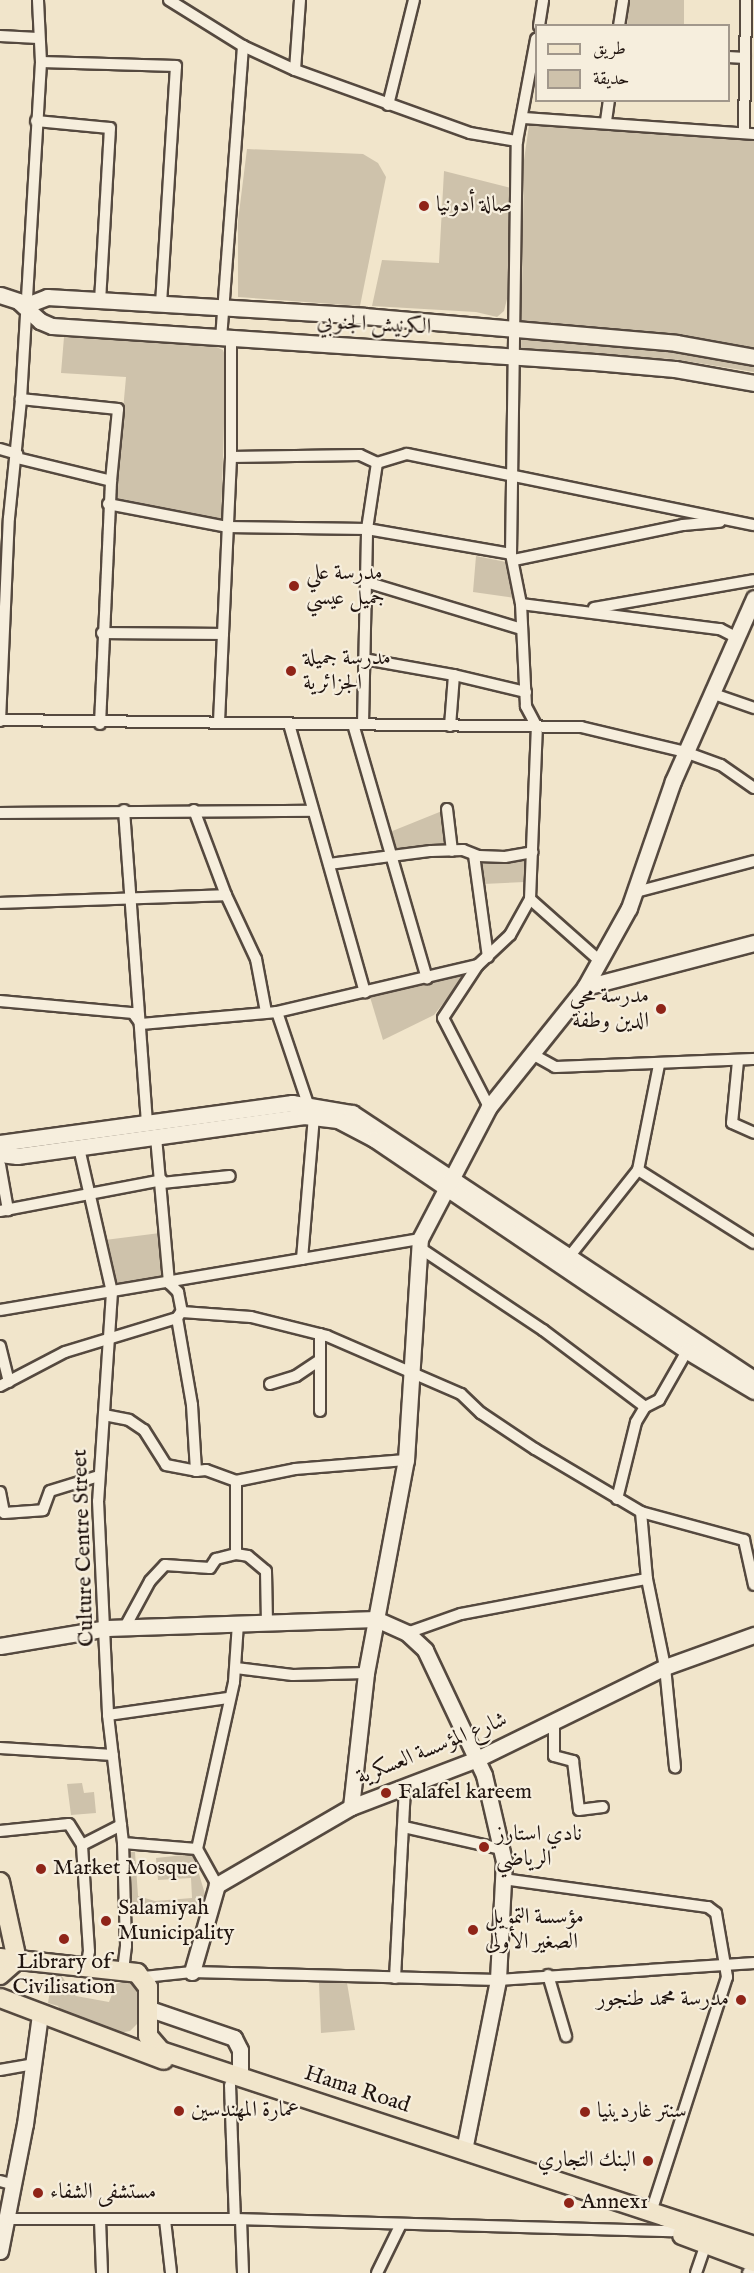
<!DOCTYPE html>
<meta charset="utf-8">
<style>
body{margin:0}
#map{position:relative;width:754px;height:2273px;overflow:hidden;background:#f1e5cb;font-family:"IM FELL English",Amiri,serif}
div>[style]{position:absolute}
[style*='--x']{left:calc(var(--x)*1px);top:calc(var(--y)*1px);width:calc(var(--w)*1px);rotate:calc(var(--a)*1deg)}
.green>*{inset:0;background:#cec2ab}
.roads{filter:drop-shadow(2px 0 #55493f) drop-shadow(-2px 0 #55493f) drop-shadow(0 2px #55493f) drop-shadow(0 -2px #55493f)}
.street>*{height:10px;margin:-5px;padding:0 5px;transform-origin:5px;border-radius:5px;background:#f6eedd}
.secondary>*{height:15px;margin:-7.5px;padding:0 7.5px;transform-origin:7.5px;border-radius:7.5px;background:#f6eedd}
.primary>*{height:18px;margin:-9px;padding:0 9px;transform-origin:9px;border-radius:9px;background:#f1e5cb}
.dots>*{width:16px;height:16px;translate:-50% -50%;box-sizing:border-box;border:3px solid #f6eedd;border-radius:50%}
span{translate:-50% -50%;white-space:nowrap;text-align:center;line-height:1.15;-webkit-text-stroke:4.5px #f6eedd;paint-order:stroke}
.poi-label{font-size:22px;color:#211510}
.left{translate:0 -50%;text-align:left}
.right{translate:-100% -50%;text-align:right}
.street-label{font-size:22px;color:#211510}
.legend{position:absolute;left:535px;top:24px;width:195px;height:78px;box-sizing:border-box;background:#f6eedd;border:2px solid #a1978b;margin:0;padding:8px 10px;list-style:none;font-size:18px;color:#211510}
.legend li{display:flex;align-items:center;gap:12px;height:30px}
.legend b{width:30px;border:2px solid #a1978b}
</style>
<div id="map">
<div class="green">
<i style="clip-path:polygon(630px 0,684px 0,684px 25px,627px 25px)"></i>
<i style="clip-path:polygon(529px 125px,754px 138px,754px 372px,673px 359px,521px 350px,524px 160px)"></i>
<i style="clip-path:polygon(247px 149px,363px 154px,378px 163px,386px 177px,360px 306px,238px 297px,238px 221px)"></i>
<i style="clip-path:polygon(444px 171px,511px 188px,507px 299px,504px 311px,497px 317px,476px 312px,372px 306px,382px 260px,439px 263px)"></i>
<i style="clip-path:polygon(64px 337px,214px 346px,223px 350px,226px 358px,221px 522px,115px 499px,126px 377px,61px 373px)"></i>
<i style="clip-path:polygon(476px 556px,511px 563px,515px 598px,473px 592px)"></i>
<i style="clip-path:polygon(442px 811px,445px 847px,397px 850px,390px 832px)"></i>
<i style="clip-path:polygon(480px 859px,529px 859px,525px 882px,483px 884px)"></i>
<i style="clip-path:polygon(467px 973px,434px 1015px,383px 1040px,370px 997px)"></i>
<i style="clip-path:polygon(160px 1233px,166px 1281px,111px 1289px,105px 1240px)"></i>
<i style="clip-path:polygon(82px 1783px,84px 1793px,94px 1792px,96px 1813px,71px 1815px,67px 1784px)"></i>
<i style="clip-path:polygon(129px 1852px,135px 1852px,138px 1896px,155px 1901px,192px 1898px,191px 1878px,158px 1880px,156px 1858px,193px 1854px,205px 1894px,202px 1906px,152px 1908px,151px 1916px,133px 1916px)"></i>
<i style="clip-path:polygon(53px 1971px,58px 1971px,76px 1996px,109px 2002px,116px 1984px,125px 1981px,139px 1985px,137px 2024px,130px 2031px,119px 2033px,63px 2015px,58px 2006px,48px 2003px)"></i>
<i style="clip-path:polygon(319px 1983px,347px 1983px,355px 2030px,321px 2033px)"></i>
</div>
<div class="roads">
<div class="street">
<i style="--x:169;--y:0;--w:87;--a:31.9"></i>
<i style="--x:243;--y:46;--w:57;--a:24.8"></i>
<i style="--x:295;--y:70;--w:186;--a:19.8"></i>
<i style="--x:470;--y:133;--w:48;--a:9.7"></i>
<i style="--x:539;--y:26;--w:26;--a:-81"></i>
<i style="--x:619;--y:26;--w:26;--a:-81"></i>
<i style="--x:0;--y:36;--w:38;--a:3"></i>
<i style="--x:728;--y:57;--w:17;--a:3"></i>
<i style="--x:41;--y:62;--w:135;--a:1.7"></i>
<i style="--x:176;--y:66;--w:238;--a:93.6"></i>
<i style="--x:295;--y:70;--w:70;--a:-85.9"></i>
<i style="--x:388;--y:105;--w:108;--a:-76.1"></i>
<i style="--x:524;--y:118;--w:231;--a:4"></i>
<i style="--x:36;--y:121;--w:74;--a:5.4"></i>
<i style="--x:110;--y:128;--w:172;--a:93.3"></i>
<i style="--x:606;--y:121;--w:21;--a:-82"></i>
<i style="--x:744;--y:133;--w:133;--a:-89.1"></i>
<i style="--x:221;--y:339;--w:294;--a:-85.7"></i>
<i style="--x:0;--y:449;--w:18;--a:16"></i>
<i style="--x:231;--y:457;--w:129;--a:-0.9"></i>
<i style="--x:360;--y:455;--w:19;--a:25"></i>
<i style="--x:17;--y:458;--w:97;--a:13.7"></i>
<i style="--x:111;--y:481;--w:72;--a:-84.4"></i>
<i style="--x:118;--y:409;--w:98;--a:-174.1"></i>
<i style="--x:108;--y:504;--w:121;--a:10.9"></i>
<i style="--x:227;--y:527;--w:140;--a:0.8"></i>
<i style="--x:367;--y:529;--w:146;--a:9.8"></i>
<i style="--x:514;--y:560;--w:173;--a:-11.7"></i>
<i style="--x:683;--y:525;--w:37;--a:-5"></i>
<i style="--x:366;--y:582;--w:163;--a:16.8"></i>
<i style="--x:521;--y:604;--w:201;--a:7.2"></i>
<i style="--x:720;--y:629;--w:18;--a:27"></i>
<i style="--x:594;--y:608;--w:162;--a:-9.9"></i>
<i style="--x:102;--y:633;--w:121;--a:0.5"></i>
<i style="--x:364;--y:659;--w:91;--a:10.1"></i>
<i style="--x:711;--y:693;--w:46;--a:19.2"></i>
<i style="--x:1;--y:720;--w:580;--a:0.69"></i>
<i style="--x:581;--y:727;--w:107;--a:13.5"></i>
<i style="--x:685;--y:752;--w:38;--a:20"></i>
<i style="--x:721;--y:765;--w:40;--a:34.9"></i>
<i style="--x:0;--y:721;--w:203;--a:-87.5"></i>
<i style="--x:9;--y:518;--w:120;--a:-84.2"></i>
<i style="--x:21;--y:399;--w:338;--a:-86.6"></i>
<i style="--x:41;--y:62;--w:62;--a:-92.8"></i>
<i style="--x:219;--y:722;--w:265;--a:-87.4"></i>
<i style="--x:231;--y:457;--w:118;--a:-90"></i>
<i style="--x:100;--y:724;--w:243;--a:-87.4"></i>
<i style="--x:289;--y:724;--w:279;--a:74.2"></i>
<i style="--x:353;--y:724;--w:265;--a:73.8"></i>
<i style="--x:363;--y:724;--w:195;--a:-88.8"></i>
<i style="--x:367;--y:529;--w:67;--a:-81.4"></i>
<i style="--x:377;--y:463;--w:31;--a:-17"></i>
<i style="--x:407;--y:454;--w:354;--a:11.6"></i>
<i style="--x:450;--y:726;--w:51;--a:-85.5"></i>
<i style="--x:454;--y:675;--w:74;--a:13.3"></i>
<i style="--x:447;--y:809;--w:42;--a:83.2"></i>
<i style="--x:124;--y:810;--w:313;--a:85.8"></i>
<i style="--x:194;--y:810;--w:91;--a:69.4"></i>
<i style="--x:226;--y:895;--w:71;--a:64.9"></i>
<i style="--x:256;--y:959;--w:54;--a:79.3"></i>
<i style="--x:0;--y:813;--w:313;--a:-0.4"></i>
<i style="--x:474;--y:855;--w:103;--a:82.2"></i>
<i style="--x:329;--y:864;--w:103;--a:-7.3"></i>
<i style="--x:431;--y:851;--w:32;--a:-2"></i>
<i style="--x:463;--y:850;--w:17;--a:21"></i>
<i style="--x:479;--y:856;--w:26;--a:2"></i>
<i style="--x:505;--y:857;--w:28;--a:-10"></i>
<i style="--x:636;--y:892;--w:122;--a:-14.7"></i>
<i style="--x:530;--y:899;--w:95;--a:41.6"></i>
<i style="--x:0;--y:903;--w:226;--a:-2"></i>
<i style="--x:0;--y:1001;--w:134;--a:5.2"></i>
<i style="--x:133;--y:1013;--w:14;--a:54"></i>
<i style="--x:141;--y:1024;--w:137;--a:-5"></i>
<i style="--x:277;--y:1012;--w:206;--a:-13.2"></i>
<i style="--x:277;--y:1012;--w:97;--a:71.4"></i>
<i style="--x:532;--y:1054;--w:26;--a:29"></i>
<i style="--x:555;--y:1067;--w:199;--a:-2.3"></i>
<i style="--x:738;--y:1061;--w:62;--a:95.5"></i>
<i style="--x:732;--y:1123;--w:24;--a:24"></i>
<i style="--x:489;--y:1107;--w:100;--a:-117.3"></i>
<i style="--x:443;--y:1018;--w:64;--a:-56.6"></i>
<i style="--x:478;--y:965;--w:44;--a:-43.2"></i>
<i style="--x:510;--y:935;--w:41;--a:-60.9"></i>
<i style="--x:530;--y:899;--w:172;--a:-87.7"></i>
<i style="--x:537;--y:727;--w:24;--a:-118"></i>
<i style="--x:526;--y:706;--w:102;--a:-92.8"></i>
<i style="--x:521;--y:604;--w:51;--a:-101.3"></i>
<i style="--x:511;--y:554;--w:413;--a:-89.2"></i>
<i style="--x:517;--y:141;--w:104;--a:-79.4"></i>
<i style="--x:156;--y:1137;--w:147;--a:84.9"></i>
<i style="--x:169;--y:1283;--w:13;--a:45"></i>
<i style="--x:178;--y:1292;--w:20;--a:79"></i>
<i style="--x:182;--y:1312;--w:69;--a:4.1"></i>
<i style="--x:251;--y:1317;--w:78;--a:14"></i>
<i style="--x:327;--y:1336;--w:146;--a:23.4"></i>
<i style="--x:461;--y:1394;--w:28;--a:44"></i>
<i style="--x:481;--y:1413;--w:65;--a:33.7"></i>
<i style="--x:535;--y:1449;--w:123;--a:30.7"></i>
<i style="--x:641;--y:1512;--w:107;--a:15.2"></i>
<i style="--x:744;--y:1540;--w:46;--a:77.5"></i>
<i style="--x:79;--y:1148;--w:148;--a:77.1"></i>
<i style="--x:112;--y:1292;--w:209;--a:93.8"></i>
<i style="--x:98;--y:1501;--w:214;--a:87.3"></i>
<i style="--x:108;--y:1715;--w:129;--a:83.3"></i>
<i style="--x:123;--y:1843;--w:103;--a:88.3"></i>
<i style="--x:126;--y:1946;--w:24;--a:97"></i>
<i style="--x:0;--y:1165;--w:46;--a:79.9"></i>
<i style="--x:638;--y:1170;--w:137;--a:32.2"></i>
<i style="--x:162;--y:1183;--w:68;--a:-5.9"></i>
<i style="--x:0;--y:1211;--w:165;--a:-10.8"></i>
<i style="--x:420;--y:1248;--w:148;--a:33.7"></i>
<i style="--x:543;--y:1330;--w:128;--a:37"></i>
<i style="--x:302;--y:1259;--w:143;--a:-85.2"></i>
<i style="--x:565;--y:1262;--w:117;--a:-51.6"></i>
<i style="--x:638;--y:1170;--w:107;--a:-78.7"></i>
<i style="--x:0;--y:1310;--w:426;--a:-9.6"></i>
<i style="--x:177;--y:1318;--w:88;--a:80.2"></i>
<i style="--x:192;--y:1405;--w:66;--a:86.5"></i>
<i style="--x:196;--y:1471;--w:10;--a:-6"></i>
<i style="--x:206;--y:1470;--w:32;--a:20"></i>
<i style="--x:236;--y:1481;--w:73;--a:90"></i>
<i style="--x:0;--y:1346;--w:37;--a:76"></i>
<i style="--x:270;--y:1384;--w:27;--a:-17"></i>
<i style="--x:296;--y:1376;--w:29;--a:-34"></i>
<i style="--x:0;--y:1386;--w:73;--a:-27.6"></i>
<i style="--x:65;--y:1352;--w:117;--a:-16.9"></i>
<i style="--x:177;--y:1318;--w:7;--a:-56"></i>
<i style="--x:320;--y:1411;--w:77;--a:-90"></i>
<i style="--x:104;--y:1415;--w:25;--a:11"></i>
<i style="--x:129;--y:1420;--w:18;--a:34"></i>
<i style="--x:144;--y:1430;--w:41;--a:57.8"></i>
<i style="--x:166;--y:1465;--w:31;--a:11"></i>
<i style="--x:236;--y:1481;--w:60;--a:-11.5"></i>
<i style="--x:295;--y:1469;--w:111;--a:-4.6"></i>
<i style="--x:0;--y:1492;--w:21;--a:79"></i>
<i style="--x:4;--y:1513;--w:39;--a:-4"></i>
<i style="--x:43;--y:1510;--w:20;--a:-70"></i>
<i style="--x:50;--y:1491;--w:51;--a:-17"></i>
<i style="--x:617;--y:1499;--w:79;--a:-76.1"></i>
<i style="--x:636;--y:1422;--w:17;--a:-59"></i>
<i style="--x:645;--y:1407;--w:16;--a:-27"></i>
<i style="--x:659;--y:1400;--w:56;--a:-60.3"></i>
<i style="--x:641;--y:1512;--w:67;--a:84.9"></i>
<i style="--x:647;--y:1579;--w:90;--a:78.4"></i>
<i style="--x:665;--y:1667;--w:101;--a:84.3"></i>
<i style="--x:125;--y:1627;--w:52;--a:-61.5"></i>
<i style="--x:150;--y:1581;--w:22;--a:-47"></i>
<i style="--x:165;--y:1565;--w:45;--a:3.8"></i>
<i style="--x:210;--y:1568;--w:11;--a:-56"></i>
<i style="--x:216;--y:1559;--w:21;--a:-14"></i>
<i style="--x:236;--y:1554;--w:12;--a:9"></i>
<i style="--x:248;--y:1556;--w:23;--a:40"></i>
<i style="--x:266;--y:1571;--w:50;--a:88.9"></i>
<i style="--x:407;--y:1633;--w:57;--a:-19.4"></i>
<i style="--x:461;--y:1614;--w:189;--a:-10.7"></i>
<i style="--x:236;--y:1668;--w:57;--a:7"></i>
<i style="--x:293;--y:1675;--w:73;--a:-1.6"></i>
<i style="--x:108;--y:1715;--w:121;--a:-8.1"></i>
<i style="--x:554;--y:1722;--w:34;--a:90"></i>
<i style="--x:554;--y:1756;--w:20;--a:15"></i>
<i style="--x:573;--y:1761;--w:49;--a:83"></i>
<i style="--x:579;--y:1810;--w:24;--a:-7"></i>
<i style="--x:0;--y:1748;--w:113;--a:3.5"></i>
<i style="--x:404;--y:1827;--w:99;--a:12.8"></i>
<i style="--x:0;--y:1831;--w:69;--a:-5.8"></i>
<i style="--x:69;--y:1824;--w:25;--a:58"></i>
<i style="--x:123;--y:1843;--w:74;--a:4.6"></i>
<i style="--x:197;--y:1849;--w:41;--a:60.9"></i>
<i style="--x:197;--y:1849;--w:171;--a:-77.5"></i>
<i style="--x:234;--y:1682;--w:59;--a:-86.1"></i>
<i style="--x:503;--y:1879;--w:207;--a:7.8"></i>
<i style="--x:708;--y:1907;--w:10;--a:37"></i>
<i style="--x:716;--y:1913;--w:65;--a:80.2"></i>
<i style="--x:727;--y:1977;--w:247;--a:107.9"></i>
<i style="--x:86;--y:1968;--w:17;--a:-80"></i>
<i style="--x:89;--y:1951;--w:106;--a:-93.8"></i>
<i style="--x:82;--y:1845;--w:44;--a:-27.1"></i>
<i style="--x:548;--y:1975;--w:64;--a:73.6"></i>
<i style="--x:144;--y:1977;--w:48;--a:-5.9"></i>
<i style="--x:192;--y:1972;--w:306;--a:1.5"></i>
<i style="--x:498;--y:1980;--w:257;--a:-3.8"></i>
<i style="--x:395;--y:1978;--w:192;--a:-87"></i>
<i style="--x:0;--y:2070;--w:34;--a:-10"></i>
<i style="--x:230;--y:2085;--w:134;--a:87.9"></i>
<i style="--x:0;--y:2181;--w:11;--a:15"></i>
<i style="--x:6;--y:2219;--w:229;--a:0"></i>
<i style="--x:235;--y:2219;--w:437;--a:1.6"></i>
<i style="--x:100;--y:2220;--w:53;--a:87.8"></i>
<i style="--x:165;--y:2220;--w:53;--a:83.5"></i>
<i style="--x:241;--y:2220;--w:53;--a:87.8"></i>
<i style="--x:377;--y:2273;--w:52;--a:-63.9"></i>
<i style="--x:696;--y:2273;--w:31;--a:-71"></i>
</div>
<div class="secondary">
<i style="--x:0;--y:295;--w:19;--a:18"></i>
<i style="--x:18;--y:301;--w:30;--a:42"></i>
<i style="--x:40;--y:321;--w:13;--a:23"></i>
<i style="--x:52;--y:326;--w:544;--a:3.79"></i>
<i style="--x:595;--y:362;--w:80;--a:5"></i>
<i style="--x:675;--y:369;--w:80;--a:10"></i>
<i style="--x:24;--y:306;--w:25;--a:-21"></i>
<i style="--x:47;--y:297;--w:318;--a:3.4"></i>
<i style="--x:364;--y:316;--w:313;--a:4.9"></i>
<i style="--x:676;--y:343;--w:79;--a:10.2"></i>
<i style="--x:585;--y:987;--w:90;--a:-60.9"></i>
<i style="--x:629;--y:908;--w:134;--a:-70.9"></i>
<i style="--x:673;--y:781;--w:200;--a:-66.1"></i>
<i style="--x:0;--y:1143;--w:295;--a:-7.8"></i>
<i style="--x:292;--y:1103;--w:61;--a:9.5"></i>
<i style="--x:352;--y:1113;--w:482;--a:33.5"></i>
<i style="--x:0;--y:1154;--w:17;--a:7"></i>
<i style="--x:17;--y:1156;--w:290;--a:-7.9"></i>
<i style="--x:304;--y:1116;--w:34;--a:7"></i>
<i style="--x:338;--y:1120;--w:41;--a:27.8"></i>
<i style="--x:374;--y:1139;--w:378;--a:34.1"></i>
<i style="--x:687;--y:1351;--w:78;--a:30.8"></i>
<i style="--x:0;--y:1646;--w:109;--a:-9.5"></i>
<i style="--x:107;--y:1628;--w:269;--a:-1.9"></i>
<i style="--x:376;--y:1619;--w:34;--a:24"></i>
<i style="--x:407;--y:1633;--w:25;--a:43"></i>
<i style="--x:425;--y:1650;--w:138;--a:64.7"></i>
<i style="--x:484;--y:1775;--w:88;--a:76.9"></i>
<i style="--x:504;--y:1861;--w:119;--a:92.9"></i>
<i style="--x:498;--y:1980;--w:173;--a:101.3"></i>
<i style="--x:351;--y:1807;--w:135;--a:-83.6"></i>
<i style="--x:366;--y:1673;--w:217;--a:-79.4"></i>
<i style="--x:406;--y:1460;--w:221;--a:-86.4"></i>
<i style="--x:420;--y:1239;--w:149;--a:-62.4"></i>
<i style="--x:489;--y:1107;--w:154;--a:-51.3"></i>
<i style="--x:585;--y:987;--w:175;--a:-14.6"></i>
<i style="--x:192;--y:1972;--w:91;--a:-74"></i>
<i style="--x:217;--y:1885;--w:155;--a:-30.2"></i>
<i style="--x:351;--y:1807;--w:133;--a:-20.8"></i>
<i style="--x:475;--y:1760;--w:212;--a:-26.1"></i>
<i style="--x:665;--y:1667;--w:95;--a:-19.8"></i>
<i style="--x:147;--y:2008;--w:92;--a:19"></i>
<i style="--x:234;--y:2038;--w:13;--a:63"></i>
<i style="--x:240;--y:2050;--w:27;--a:90"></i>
<i style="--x:0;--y:2251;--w:129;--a:-78.9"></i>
<i style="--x:25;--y:2124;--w:110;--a:-82.2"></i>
<i style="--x:750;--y:2273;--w:4;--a:-27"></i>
</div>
<div class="primary">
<i style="--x:0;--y:1882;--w:80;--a:77.7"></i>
<i style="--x:17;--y:1960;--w:23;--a:139"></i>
<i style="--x:0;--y:1958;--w:138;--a:6.2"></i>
<i style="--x:137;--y:1973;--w:18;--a:52"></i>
<i style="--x:148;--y:1987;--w:49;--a:90"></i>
<i style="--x:148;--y:2036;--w:20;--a:49"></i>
<i style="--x:161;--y:2051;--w:624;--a:18.2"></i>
<i style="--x:0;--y:1998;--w:175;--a:20.7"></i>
<i style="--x:682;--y:2235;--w:77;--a:20.6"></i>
</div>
</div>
<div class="dots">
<i style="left:424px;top:206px;background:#8f2418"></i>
<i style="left:294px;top:586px;background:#8f2418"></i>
<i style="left:291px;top:671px;background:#8f2418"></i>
<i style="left:661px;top:1009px;background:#8f2418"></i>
<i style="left:386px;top:1793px;background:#8f2418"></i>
<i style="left:484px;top:1847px;background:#8f2418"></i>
<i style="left:41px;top:1869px;background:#8f2418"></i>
<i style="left:106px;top:1921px;background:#8f2418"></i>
<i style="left:473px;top:1930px;background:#8f2418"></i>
<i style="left:64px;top:1939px;background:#8f2418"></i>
<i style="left:741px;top:2000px;background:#8f2418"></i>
<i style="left:179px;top:2111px;background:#8f2418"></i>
<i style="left:585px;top:2112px;background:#8f2418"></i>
<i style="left:648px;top:2161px;background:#8f2418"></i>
<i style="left:38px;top:2193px;background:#8f2418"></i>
<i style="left:569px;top:2203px;background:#8f2418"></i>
</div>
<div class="poi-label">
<span class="left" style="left:436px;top:206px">صالة أدونيا</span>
<span class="left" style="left:306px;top:586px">مدرسة علي<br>جميل عيسي</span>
<span class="left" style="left:303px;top:671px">مدرسة جميلة<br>الجزائرية</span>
<span class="right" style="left:649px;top:1009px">مدرسة محي<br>الدين وطفة</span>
<span class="left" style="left:398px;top:1793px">Falafel kareem</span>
<span class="left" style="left:496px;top:1847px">نادي استارز<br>الرياضي</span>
<span class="left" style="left:53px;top:1869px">Market Mosque</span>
<span class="left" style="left:118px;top:1921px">Salamiyah<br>Municipality</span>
<span class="left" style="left:485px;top:1930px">مؤسسة التمويل<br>الصغير الأولى</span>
<span style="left:64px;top:1975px">Library of<br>Civilisation</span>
<span class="right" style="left:729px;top:2000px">مدرسة محمد طنجور</span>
<span class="left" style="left:191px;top:2111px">عمارة المهندسين</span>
<span class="left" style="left:597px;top:2112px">سنتر غاردينيا</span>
<span class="right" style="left:636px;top:2161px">البنك التجاري</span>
<span class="left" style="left:50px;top:2193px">مستشفى الشفاء</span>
<span class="left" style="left:581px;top:2203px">Annex1</span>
</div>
<div class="street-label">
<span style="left:374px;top:325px;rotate:3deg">الكرنيش الجنوبي</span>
<span style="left:84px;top:1548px;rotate:-92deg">Culture Centre Street</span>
<span style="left:432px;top:1749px;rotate:-22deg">شارع المؤسسة العسكرية</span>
<span style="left:357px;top:2090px;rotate:18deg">Hama Road</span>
</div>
<ul class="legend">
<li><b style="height:8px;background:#f1e5cb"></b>طريق</li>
<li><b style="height:16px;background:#cec2ab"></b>حديقة</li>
</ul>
</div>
